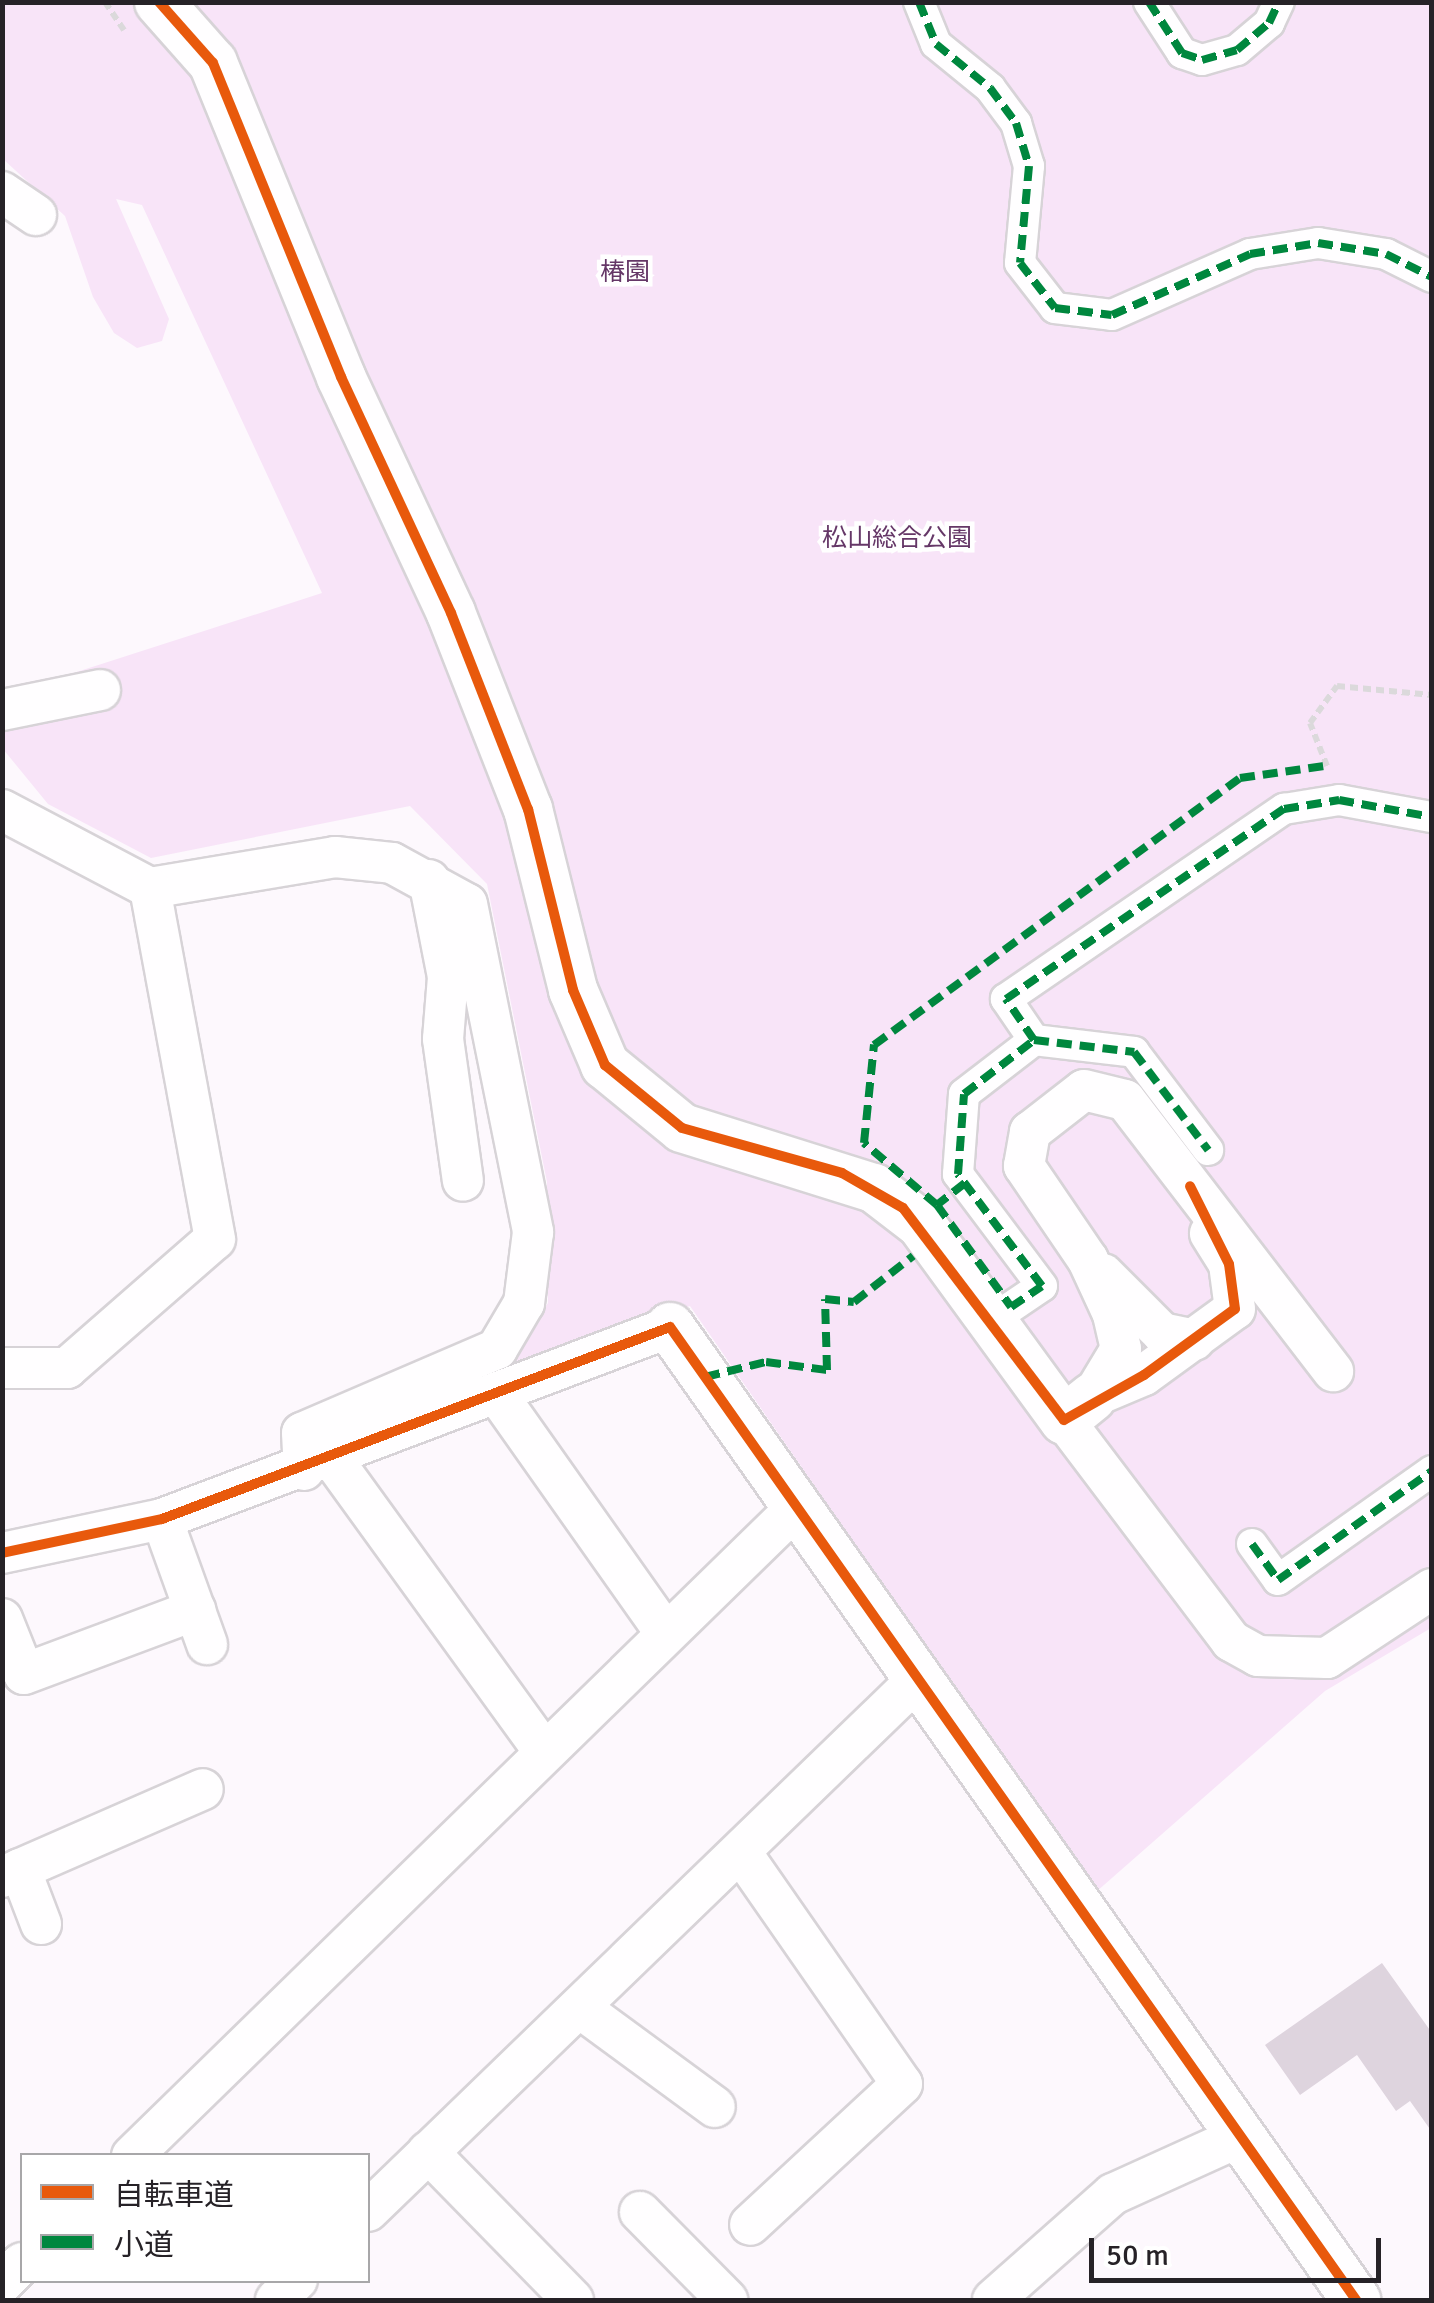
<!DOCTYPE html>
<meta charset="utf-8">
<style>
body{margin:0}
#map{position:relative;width:1434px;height:2303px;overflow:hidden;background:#fdf8fd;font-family:Signika,"Noto Sans JP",sans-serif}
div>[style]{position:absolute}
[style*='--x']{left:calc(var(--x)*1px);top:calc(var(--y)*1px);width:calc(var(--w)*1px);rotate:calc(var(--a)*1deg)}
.green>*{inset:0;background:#f8e4f8}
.building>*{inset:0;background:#ded4de}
.path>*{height:6px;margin-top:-3px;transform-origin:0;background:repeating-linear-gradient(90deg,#dbd9db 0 8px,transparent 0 13px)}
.roads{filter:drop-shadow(2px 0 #d7d3d7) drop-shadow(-2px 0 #d7d3d7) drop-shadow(0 2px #d7d3d7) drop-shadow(0 -2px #d7d3d7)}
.pedestrian>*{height:30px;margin:-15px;padding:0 15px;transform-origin:15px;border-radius:15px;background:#fffeff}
.minor>*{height:40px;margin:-20px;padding:0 20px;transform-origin:20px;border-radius:20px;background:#fffeff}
.tertiary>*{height:48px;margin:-24px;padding:0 24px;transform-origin:24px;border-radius:24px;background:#fffeff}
.quiet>*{height:8px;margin-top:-4px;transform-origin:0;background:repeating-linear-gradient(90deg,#00873e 0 15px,transparent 0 23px)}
.cycleway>*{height:10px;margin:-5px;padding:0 5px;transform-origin:5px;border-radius:5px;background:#e8590c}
span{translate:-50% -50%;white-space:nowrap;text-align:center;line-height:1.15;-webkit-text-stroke:9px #fff;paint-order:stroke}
.park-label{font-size:25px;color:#653767}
.frame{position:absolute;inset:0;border:5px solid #262227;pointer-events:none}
.legend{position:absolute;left:20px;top:2153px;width:350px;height:130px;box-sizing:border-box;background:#fff;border:2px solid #a8a7a9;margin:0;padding:12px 18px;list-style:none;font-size:30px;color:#262227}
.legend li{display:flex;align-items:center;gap:20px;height:50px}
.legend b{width:50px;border:2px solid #a8a7a9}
.scale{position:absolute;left:1089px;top:2238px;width:292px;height:45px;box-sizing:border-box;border:5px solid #262227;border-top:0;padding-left:12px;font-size:30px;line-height:35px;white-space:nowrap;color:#262227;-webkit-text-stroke:8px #fff;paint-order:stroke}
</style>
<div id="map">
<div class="green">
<i style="clip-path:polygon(3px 3px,1431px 3px,1431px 1628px,1325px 1691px,1096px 1892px,690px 1306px,503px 1371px,548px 1303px,547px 1182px,487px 884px,410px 806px,151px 858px,48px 804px,3px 749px,2px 696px,322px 593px,142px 205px,116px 199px,169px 319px,162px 341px,137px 348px,114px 333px,93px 297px,65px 216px,3px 159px)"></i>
</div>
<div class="building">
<i style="clip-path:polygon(1382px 1963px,1432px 2033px,1432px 2132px,1410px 2101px,1396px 2111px,1357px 2055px,1300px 2095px,1265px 2045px)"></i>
</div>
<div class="path">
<i style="--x:105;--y:2;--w:34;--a:56"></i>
<i style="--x:1327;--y:766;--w:46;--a:-111.6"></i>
<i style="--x:1310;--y:723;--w:46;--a:-53.9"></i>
<i style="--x:1337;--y:686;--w:95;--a:5.4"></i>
</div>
<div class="roads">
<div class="pedestrian">
<i style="--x:919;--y:2;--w:45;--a:68"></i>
<i style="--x:936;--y:44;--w:70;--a:39.2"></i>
<i style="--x:990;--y:88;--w:44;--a:53.4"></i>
<i style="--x:1016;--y:123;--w:45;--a:73.2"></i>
<i style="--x:1029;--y:166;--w:97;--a:95.3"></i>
<i style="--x:1020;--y:263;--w:57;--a:52.1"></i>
<i style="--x:1055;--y:308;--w:57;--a:7"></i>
<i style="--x:1112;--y:315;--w:151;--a:-23.8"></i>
<i style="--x:1250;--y:254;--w:69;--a:-9.2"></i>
<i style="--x:1318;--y:243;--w:69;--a:9.2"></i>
<i style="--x:1386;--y:254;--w:51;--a:26.6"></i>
<i style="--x:1149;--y:2;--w:61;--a:57.1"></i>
<i style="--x:1182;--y:53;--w:21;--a:19"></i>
<i style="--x:1202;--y:60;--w:36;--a:-16"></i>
<i style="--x:1237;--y:50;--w:42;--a:-40.2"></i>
<i style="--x:1269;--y:23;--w:23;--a:-65"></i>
<i style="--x:1034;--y:1040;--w:50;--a:-124.3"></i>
<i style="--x:1006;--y:999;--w:337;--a:-34.4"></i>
<i style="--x:1284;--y:809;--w:56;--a:-9.3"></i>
<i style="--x:1339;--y:800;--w:95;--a:10.4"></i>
<i style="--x:1011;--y:1307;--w:37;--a:-34"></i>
<i style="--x:1042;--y:1286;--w:140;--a:-126.9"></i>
<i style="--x:958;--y:1174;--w:80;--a:-85.7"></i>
<i style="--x:964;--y:1094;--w:88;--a:-37.6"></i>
<i style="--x:1034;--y:1040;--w:101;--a:6.8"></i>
<i style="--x:1134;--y:1052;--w:123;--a:52.9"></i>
<i style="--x:1252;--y:1544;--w:44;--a:54.2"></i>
<i style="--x:1278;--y:1580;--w:189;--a:-35.3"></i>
</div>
<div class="minor">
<i style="--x:2;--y:192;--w:41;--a:34.1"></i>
<i style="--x:2;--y:710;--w:100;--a:-11.5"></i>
<i style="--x:2;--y:810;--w:167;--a:27.8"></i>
<i style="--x:150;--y:888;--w:188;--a:-9.5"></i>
<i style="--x:335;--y:857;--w:57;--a:6"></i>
<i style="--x:392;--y:863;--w:85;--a:28.7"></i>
<i style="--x:467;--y:904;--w:335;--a:78.6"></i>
<i style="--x:533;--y:1232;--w:72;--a:97.2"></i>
<i style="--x:524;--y:1303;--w:53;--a:120.4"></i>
<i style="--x:497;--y:1349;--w:212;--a:156.7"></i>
<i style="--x:302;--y:1433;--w:37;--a:87"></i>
<i style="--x:429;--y:880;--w:99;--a:78.9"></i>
<i style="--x:448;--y:977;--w:62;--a:94.6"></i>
<i style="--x:443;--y:1039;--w:143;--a:82"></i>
<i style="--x:1103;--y:1274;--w:83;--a:45"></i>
<i style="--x:1162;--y:1333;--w:33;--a:12"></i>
<i style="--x:2;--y:1368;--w:65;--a:0"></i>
<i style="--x:67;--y:1368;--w:196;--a:-41.1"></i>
<i style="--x:215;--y:1239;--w:357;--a:-100.5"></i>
<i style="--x:499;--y:1397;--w:288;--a:54.8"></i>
<i style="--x:1092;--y:1397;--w:56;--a:-58.9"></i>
<i style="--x:1121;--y:1349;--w:36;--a:-103"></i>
<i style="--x:1113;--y:1314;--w:60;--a:-114.8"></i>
<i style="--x:1088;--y:1260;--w:114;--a:-124.2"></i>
<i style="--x:1024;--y:1166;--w:35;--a:-80"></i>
<i style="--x:1030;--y:1132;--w:68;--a:-37.9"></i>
<i style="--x:1084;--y:1090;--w:42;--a:13.7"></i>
<i style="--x:1125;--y:1100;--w:342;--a:52.5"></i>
<i style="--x:1092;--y:1397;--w:56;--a:-22.9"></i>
<i style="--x:1144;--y:1375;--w:112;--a:-36"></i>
<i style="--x:1235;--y:1309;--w:45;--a:-97.6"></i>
<i style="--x:1229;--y:1264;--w:36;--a:-122"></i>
<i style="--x:1064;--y:1420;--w:277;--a:52.9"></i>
<i style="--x:1231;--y:1641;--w:31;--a:29"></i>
<i style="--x:1258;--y:1656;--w:69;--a:1.7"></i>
<i style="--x:1327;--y:1658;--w:126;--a:-33.3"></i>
<i style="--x:333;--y:1460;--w:359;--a:54.1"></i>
<i style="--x:162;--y:1519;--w:133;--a:70.2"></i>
<i style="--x:2;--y:1553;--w:164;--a:-12"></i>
<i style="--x:162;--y:1519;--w:543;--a:-20.7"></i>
<i style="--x:2;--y:1619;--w:59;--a:68.2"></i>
<i style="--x:24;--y:1674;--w:183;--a:-20.5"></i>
<i style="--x:742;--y:1854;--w:280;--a:55.2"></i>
<i style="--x:902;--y:2084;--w:207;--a:137.2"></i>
<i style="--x:20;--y:1869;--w:59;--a:69.1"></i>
<i style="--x:2;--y:1877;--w:219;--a:-23.6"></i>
<i style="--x:580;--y:2008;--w:167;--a:36.3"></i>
<i style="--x:428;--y:2152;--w:207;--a:45.6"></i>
<i style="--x:132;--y:2156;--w:929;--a:-44.3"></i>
<i style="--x:368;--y:2211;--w:767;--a:-44.05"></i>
<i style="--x:640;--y:2212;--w:124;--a:45.3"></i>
<i style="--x:2;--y:2283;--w:28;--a:-45"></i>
<i style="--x:276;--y:2300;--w:29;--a:-44"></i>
<i style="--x:993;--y:2300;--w:160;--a:-41.5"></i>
<i style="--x:1113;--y:2194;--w:143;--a:-24.4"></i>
</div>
<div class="tertiary">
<i style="--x:159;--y:2;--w:81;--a:48.5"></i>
<i style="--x:213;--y:63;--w:339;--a:67.8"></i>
<i style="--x:341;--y:377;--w:260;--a:65"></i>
<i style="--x:451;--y:613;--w:211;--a:68.6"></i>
<i style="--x:528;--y:809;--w:187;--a:76"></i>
<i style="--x:573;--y:990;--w:82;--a:66.9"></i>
<i style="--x:605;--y:1065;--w:99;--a:39.3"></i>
<i style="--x:682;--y:1128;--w:201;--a:17.4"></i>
<i style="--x:874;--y:1188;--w:59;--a:37.5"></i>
<i style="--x:921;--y:1224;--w:243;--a:53.9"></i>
<i style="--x:1064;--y:1420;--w:36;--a:-39"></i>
<i style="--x:670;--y:1327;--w:1191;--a:54.81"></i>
</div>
</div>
<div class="quiet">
<i style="--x:919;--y:2;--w:45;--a:68"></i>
<i style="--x:936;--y:44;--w:70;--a:39.2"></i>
<i style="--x:990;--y:88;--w:44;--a:53.4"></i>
<i style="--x:1016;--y:123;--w:45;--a:73.2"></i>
<i style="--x:1029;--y:166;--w:97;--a:95.3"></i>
<i style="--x:1020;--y:263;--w:57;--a:52.1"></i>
<i style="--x:1055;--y:308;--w:57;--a:7"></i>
<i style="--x:1112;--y:315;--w:151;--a:-23.8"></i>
<i style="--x:1250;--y:254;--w:69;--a:-9.2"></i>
<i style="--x:1318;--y:243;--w:69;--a:9.2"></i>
<i style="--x:1386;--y:254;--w:51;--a:26.6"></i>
<i style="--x:1149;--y:2;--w:61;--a:57.1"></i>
<i style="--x:1182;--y:53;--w:21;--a:19"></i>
<i style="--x:1202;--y:60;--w:36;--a:-16"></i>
<i style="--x:1237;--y:50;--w:42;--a:-40.2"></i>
<i style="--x:1269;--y:23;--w:23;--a:-65"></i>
<i style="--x:1034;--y:1040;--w:50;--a:-124.3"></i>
<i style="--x:1006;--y:999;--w:337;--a:-34.4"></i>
<i style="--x:1284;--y:809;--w:56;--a:-9.3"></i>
<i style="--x:1339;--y:800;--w:95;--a:10.4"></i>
<i style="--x:965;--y:1183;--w:36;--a:142"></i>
<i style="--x:937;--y:1205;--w:96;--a:-139.7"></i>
<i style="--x:864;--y:1143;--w:99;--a:-84.2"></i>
<i style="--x:874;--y:1045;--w:453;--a:-36.1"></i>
<i style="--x:1240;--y:778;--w:85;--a:-8.1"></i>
<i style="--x:937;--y:1205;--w:126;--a:54"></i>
<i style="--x:1011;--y:1307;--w:37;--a:-34"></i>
<i style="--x:1042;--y:1286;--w:140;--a:-126.9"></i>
<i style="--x:958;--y:1174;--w:80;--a:-85.7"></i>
<i style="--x:964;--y:1094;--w:88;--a:-37.6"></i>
<i style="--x:1034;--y:1040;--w:101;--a:6.8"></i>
<i style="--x:1134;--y:1052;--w:123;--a:52.9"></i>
<i style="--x:705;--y:1377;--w:63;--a:-13.8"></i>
<i style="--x:766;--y:1362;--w:62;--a:7.5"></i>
<i style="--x:827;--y:1370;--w:71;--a:-91.6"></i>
<i style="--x:825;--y:1299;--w:29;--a:6"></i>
<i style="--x:854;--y:1302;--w:75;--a:-37.9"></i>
<i style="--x:1252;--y:1544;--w:44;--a:54.2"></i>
<i style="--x:1278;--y:1580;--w:189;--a:-35.3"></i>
</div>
<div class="cycleway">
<i style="--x:159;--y:2;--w:81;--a:48.5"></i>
<i style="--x:213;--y:63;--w:339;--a:67.8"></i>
<i style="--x:341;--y:377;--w:260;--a:65"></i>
<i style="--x:451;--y:613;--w:211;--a:68.6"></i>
<i style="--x:528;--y:809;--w:187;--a:76"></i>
<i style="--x:573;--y:990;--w:82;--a:66.9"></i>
<i style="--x:605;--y:1065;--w:99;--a:39.3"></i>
<i style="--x:682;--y:1128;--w:166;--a:15.7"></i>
<i style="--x:842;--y:1173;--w:70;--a:29.8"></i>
<i style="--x:903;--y:1208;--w:266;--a:52.8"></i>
<i style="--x:1064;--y:1420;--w:92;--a:-29.4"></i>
<i style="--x:1144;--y:1375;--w:112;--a:-36"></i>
<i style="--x:1235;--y:1309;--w:45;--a:-97.6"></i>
<i style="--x:1229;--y:1264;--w:87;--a:-116.6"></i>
<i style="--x:2;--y:1553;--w:164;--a:-12"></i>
<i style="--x:162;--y:1519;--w:543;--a:-20.7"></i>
<i style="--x:670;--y:1327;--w:1191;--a:54.81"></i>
</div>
<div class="park-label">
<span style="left:625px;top:272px">椿園</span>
<span style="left:897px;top:538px">松山総合公園</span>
</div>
<div class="frame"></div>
<ul class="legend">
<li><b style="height:12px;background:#e8590c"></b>自転車道</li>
<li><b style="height:12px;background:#00873e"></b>小道</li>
</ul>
<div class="scale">50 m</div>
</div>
